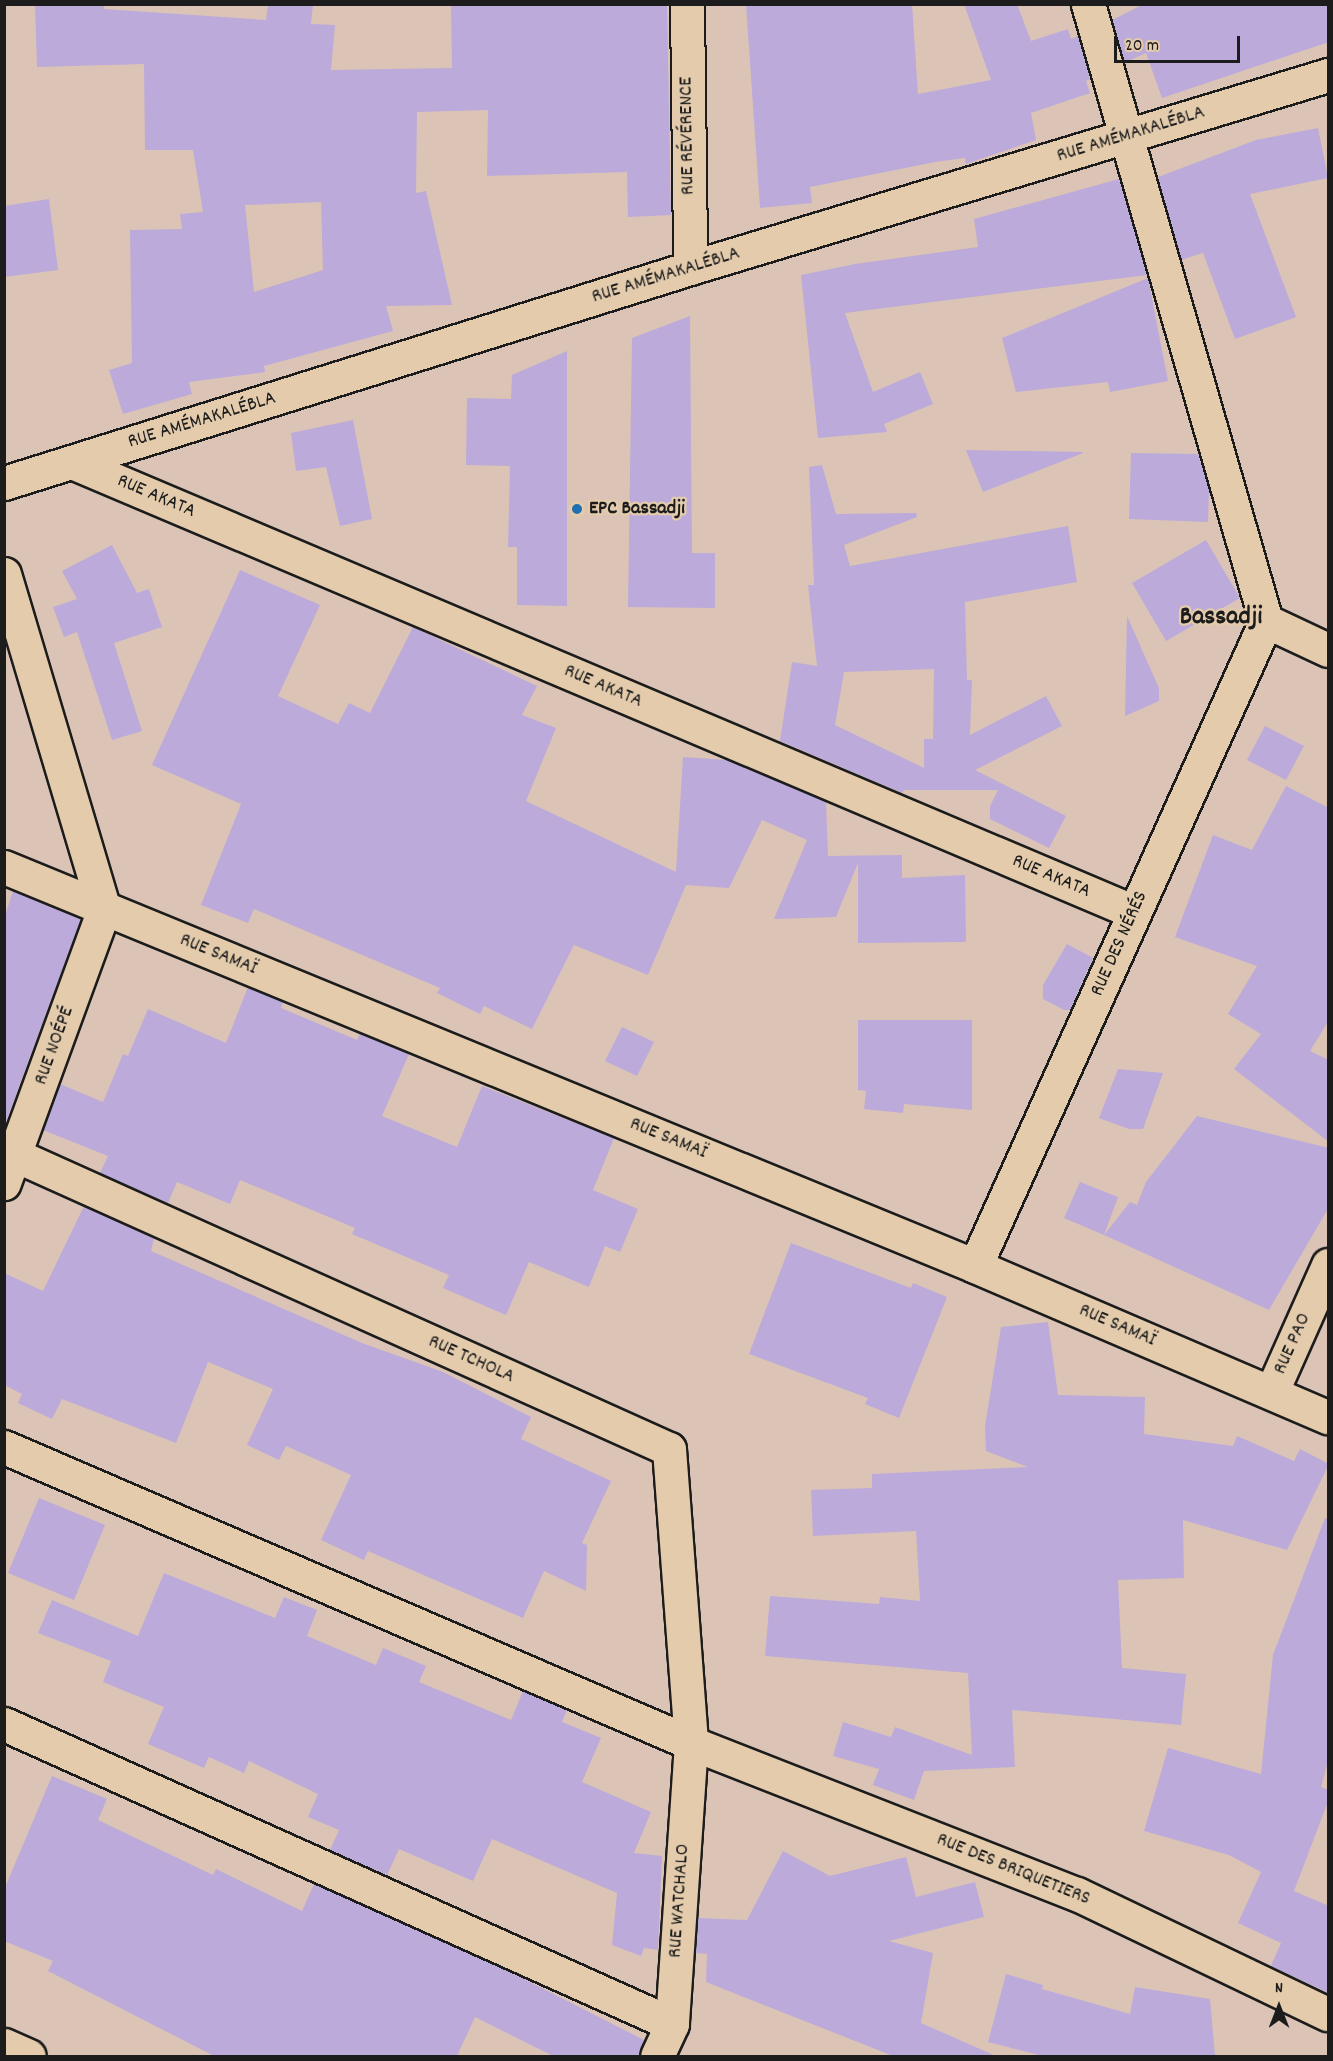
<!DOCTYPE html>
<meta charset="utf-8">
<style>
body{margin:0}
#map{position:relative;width:1333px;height:2061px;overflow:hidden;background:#dbc4b5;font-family:Dekko,sans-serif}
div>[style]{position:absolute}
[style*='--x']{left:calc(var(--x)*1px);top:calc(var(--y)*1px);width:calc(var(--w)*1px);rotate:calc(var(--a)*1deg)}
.building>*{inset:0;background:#bcaada}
.roads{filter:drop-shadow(2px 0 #1c1c1c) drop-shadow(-2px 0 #1c1c1c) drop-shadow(0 2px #1c1c1c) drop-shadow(0 -2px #1c1c1c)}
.street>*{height:33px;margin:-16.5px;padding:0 16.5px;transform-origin:16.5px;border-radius:16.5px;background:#e3cbac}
.dots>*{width:16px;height:16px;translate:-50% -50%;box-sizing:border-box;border:3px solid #e3cbac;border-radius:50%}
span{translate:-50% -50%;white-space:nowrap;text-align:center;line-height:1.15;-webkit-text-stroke:4.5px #e3cbac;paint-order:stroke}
.street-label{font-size:20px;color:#1c1c1c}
.poi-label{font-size:20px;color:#1c1c1c;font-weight:700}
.left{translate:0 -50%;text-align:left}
.district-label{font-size:26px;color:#1c1c1c;font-weight:700}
.frame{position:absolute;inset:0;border:6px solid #1c1c1c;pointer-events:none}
.north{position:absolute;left:1249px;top:1977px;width:60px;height:60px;-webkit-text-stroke:4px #e3cbac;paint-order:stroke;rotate:0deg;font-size:16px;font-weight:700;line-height:24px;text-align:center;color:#1c1c1c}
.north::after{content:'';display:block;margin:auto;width:21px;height:27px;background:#1c1c1c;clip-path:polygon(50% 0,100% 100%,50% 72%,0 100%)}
.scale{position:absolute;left:1114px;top:36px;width:126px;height:27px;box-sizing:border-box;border:3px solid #1c1c1c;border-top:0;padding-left:8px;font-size:18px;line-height:21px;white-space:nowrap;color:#1c1c1c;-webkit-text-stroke:4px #e3cbac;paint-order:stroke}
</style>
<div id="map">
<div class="building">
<i style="clip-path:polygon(evenodd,35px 4px,104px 4px,104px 9px,266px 20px,268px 4px,313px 4px,311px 24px,335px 25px,331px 70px,452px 68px,451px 4px,667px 4px,671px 215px,628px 217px,627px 172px,487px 176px,488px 110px,417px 112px,416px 193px,426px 191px,452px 305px,386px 306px,393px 331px,264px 366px,265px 372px,189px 382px,192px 394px,123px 414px,109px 370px,132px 363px,130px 230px,182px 229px,180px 214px,203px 212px,193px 150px,145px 150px,144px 64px,37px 67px,35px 4px,321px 202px,323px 270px,254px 292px,245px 205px,321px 202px)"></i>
<i style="clip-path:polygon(746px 4px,912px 4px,918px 94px,991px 80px,964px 4px,1017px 4px,1031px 41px,1068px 29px,1071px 39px,1078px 36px,1090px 79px,1086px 81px,1090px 93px,1031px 113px,1036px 140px,966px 164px,965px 158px,935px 162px,810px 187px,812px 203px,760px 208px)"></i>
<i style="clip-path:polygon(1144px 4px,1329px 4px,1329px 42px,1162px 98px,1146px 53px,1124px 63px,1112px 20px)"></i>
<i style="clip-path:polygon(1318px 128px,1328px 178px,1250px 194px,1296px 317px,1235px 339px,1203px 253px,1181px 260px,1158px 177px,1256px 140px)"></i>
<i style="clip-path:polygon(1119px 179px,1147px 275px,845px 313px,873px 392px,920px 372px,933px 404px,884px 424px,887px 432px,818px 438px,801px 275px,855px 264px,978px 247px,974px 219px)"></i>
<i style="clip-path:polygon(49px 199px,58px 270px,4px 277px,4px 206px)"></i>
<i style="clip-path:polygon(1148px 278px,1168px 381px,1110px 392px,1108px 382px,1016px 392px,1002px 338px)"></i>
<i style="clip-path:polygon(690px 316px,692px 553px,715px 553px,715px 608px,628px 607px,632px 338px)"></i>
<i style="clip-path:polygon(567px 351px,567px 606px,517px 605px,517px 547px,508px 547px,510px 466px,466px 465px,467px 398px,511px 399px,512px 375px)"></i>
<i style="clip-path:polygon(353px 420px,372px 519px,340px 526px,326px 467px,296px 471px,291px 433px)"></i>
<i style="clip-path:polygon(966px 450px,1082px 452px,1083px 453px,983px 492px)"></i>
<i style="clip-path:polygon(1131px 453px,1198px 454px,1209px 489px,1208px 522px,1129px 519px)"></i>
<i style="clip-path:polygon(evenodd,822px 465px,836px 514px,916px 513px,917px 517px,844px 545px,850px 566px,1068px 526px,1077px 582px,965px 602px,967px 680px,972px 680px,970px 735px,1046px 696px,1062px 726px,975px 770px,1066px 816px,1049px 848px,990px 819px,990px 806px,998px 790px,904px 790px,902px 793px,780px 741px,792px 662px,817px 666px,808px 585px,814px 585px,809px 467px,822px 465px,934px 669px,933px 739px,924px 739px,924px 768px,835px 725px,844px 672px,934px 669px)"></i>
<i style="clip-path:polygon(1206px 540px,1240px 598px,1166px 641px,1132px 583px)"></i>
<i style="clip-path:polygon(112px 545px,137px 593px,149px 589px,162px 627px,114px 643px,142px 731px,112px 740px,77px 632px,64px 637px,53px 607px,77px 599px,62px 571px)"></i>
<i style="clip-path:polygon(240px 570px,320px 605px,278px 696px,338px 724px,349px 703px,370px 713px,413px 627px,537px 686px,522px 715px,556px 728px,526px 801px,676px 872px,683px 757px,727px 760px,826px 802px,828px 856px,902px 855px,902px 878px,965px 875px,966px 942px,858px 943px,858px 863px,836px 917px,774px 919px,807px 840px,762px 820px,729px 888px,686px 885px,648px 975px,574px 945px,532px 1029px,484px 1006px,480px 1014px,437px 993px,440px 988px,254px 909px,248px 923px,201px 905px,241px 804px,152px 765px)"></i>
<i style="clip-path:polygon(1127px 616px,1159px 688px,1159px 701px,1125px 716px)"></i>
<i style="clip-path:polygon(1265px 726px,1304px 746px,1286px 780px,1247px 760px)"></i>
<i style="clip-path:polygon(1286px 786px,1329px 808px,1329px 1020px,1310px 1051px,1329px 1060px,1329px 1142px,1234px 1069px,1261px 1034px,1228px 1014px,1257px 966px,1175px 937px,1213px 835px,1252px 850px)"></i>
<i style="clip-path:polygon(13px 891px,81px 919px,4px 1127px,4px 919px)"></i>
<i style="clip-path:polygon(1067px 944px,1093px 958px,1070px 1010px,1064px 1010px,1043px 999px,1043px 985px)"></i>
<i style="clip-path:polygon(248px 987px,283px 1002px,281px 1008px,357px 1040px,360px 1033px,409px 1054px,382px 1116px,457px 1147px,482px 1086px,614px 1138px,593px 1190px,638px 1209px,620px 1252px,605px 1246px,589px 1287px,529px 1262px,506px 1315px,443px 1288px,449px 1275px,352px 1234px,355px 1228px,240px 1180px,230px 1204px,177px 1182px,168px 1203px,100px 1173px,108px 1156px,43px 1130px,60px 1084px,103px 1102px,123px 1054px,128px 1056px,148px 1009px,226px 1043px)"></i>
<i style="clip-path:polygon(858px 1020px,972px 1020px,972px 1110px,904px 1104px,903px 1113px,864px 1109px,866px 1091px,858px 1090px)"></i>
<i style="clip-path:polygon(622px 1027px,654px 1042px,637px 1076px,605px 1061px)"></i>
<i style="clip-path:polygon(1118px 1069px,1163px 1073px,1143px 1129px,1129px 1129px,1099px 1118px)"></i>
<i style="clip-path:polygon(1197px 1116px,1329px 1148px,1329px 1207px,1269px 1310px,1104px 1235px,1130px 1202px,1137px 1205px,1146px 1182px)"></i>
<i style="clip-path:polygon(1080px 1182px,1118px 1197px,1104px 1235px,1064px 1218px)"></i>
<i style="clip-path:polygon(84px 1206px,154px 1238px,151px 1251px,362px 1343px,443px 1372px,531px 1417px,521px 1439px,611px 1481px,582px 1543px,587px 1545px,586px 1591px,544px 1571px,523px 1618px,368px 1551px,364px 1560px,321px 1540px,351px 1475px,286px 1446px,279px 1460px,247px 1445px,273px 1389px,208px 1362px,176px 1443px,62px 1399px,52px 1419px,18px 1403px,22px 1394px,4px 1385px,4px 1273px,43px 1291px)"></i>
<i style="clip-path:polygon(791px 1243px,911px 1288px,913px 1283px,947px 1297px,899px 1418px,865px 1404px,868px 1398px,749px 1354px)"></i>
<i style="clip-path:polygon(1048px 1322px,1058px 1395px,1145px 1397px,1144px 1434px,1233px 1446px,1237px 1436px,1294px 1461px,1300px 1449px,1329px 1464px,1287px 1550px,1183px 1520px,1184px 1578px,1118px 1580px,1122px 1668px,1186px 1674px,1181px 1725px,1012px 1710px,1015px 1767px,924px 1771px,914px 1800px,873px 1785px,879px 1769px,833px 1756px,843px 1722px,891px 1737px,895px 1727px,972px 1755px,968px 1673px,765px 1656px,770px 1596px,879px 1604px,880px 1597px,920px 1601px,916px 1531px,813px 1536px,811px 1490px,872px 1488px,872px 1474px,1028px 1467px,986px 1451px,985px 1426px,1001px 1327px)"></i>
<i style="clip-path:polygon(39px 1498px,105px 1525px,74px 1600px,8px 1573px)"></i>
<i style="clip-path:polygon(1325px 1518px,1329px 1519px,1329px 1758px,1321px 1787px,1329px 1790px,1329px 1799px,1294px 1891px,1329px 1906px,1329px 1993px,1271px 1966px,1281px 1943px,1238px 1923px,1261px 1872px,1229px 1855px,1144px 1831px,1168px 1748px,1261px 1774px,1273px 1655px)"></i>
<i style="clip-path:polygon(164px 1573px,275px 1618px,284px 1597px,317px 1610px,307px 1636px,376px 1665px,383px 1648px,426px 1666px,419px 1682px,511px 1720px,523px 1691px,567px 1710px,562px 1722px,601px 1738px,582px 1782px,651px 1812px,634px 1853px,662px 1856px,658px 1950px,644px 1948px,641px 1956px,612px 1945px,617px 1893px,492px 1839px,473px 1881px,399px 1849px,387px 1875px,330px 1850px,339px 1830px,308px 1817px,318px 1794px,249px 1761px,244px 1773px,209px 1757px,204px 1768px,148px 1744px,164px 1707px,103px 1682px,111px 1661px,38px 1633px,52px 1600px,138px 1636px)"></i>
<i style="clip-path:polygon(52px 1776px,107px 1799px,98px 1820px,213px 1875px,216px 1869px,302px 1911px,314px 1884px,522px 1978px,644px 2040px,638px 2056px,553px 2056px,475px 2017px,457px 2056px,214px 2056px,48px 1971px,53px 1961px,4px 1941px,4px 1890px)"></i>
<i style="clip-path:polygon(783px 1851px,830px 1876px,906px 1857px,916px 1897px,975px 1882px,984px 1917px,889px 1941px,933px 1953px,921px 2023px,996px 2056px,893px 2056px,706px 1982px,707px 1954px,696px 1953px,698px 1918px,747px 1920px)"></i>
<i style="clip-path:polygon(1006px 1974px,1043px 1985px,1042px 1989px,1130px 2014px,1135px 1987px,1210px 1999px,1215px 2056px,1043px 2056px,988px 2042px)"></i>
</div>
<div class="roads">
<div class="street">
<i style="--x:687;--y:4;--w:264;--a:89.3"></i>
<i style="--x:1088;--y:4;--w:642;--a:73.91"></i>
<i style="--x:72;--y:462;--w:1153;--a:22.96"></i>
<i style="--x:4;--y:483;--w:719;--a:-17.4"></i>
<i style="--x:690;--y:268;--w:667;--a:-16.83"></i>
<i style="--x:4;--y:574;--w:350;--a:73.4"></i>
<i style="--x:104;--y:909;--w:292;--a:110.1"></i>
<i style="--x:1266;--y:621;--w:68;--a:25.1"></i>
<i style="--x:4;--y:867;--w:1050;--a:22.34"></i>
<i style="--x:975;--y:1266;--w:384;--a:23.2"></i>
<i style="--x:4;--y:1150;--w:729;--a:24.21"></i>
<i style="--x:669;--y:1449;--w:295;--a:85.7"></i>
<i style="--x:691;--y:1743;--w:282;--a:93.9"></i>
<i style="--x:672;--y:2024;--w:35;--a:115"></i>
<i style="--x:975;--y:1266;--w:708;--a:-65.72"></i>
<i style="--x:1272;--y:1391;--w:138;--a:-66"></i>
<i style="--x:4;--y:1447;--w:748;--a:23.31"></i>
<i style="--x:691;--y:1743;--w:414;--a:21.4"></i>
<i style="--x:1077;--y:1894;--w:278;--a:25.6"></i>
<i style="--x:4;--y:1724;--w:732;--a:24.18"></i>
<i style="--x:4;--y:2045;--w:27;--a:24"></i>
</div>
</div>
<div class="dots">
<i style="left:577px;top:509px;background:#1f6fb2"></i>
</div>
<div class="street-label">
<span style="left:1131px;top:135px;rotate:-17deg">RUE AMÉMAKALÉBLA</span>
<span style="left:688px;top:136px;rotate:-91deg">RUE RÉVÉRENCE</span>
<span style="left:666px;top:276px;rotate:-17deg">RUE AMÉMAKALÉBLA</span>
<span style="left:202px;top:421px;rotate:-17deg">RUE AMÉMAKALÉBLA</span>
<span style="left:156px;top:497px;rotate:23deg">RUE AKATA</span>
<span style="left:603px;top:687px;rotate:23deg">RUE AKATA</span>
<span style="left:1051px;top:877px;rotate:23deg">RUE AKATA</span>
<span style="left:1120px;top:944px;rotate:-66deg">RUE DES NÉRÉS</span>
<span style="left:218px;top:955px;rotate:22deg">RUE SAMAÏ</span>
<span style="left:55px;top:1046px;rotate:-70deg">RUE NOÉPÉ</span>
<span style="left:668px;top:1139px;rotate:22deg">RUE SAMAÏ</span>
<span style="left:1117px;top:1326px;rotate:23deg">RUE SAMAÏ</span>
<span style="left:1293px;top:1344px;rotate:-66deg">RUE PAO</span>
<span style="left:471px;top:1360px;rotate:24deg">RUE TCHOLA</span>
<span style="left:1013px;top:1870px;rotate:22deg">RUE DES BRIQUETIERS</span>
<span style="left:680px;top:1901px;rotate:-86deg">RUE WATCHALO</span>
</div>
<div class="poi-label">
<span class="left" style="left:589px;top:509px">EPC Bassadji</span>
</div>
<div class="district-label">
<span style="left:1221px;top:618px">Bassadji</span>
</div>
<div class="frame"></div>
<div class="north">N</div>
<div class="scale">20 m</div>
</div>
